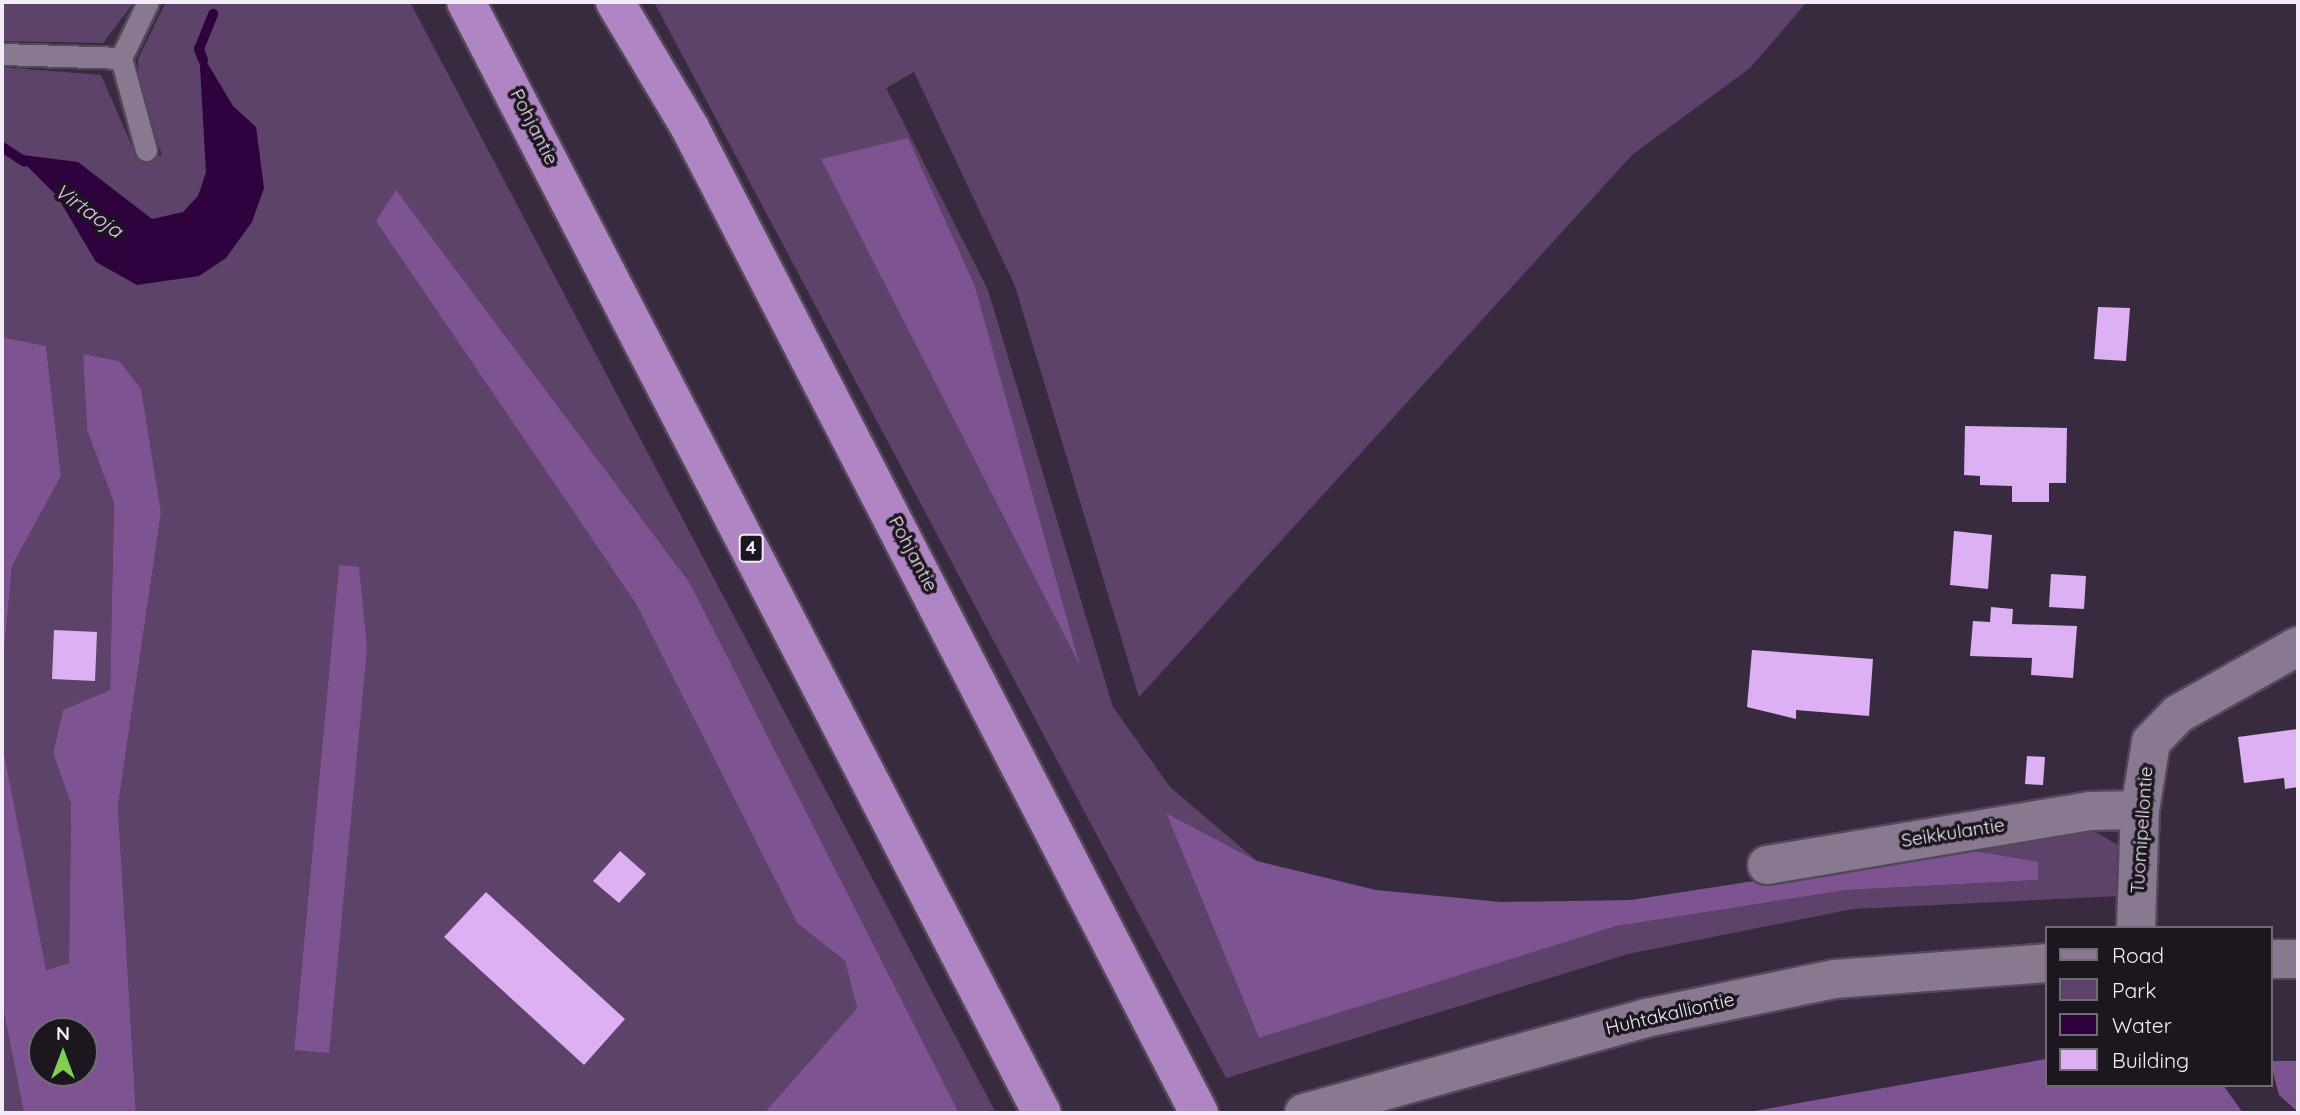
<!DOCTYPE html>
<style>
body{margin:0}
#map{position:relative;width:2300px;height:1115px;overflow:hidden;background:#392b3f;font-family:Quicksand,sans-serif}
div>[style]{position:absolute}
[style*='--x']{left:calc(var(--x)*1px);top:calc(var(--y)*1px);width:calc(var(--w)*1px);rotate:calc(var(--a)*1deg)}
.green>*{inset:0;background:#5d426a}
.forest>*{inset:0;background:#7d5391}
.water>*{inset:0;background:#2e033d}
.stream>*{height:10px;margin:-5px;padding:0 5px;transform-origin:5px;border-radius:5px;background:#2e033d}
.building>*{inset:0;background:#ddaff3}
.roads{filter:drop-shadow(2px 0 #534759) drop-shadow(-2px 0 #534759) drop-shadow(0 2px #534759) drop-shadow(0 -2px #534759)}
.service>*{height:21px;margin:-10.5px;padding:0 10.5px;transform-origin:10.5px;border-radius:10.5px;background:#887890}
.minor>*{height:38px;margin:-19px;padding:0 19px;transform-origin:19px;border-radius:19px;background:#887890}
.tertiary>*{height:38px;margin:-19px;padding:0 19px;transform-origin:19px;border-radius:19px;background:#887890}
.motorway>*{height:38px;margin:-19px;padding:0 19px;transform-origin:19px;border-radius:19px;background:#af85c3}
span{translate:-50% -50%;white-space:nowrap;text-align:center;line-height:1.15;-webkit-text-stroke:7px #1c161f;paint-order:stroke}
.shield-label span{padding:2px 5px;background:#1c161f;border:2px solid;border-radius:5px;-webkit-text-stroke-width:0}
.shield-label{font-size:18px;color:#f4ebf9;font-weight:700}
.street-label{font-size:19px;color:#f4ebf9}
.water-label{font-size:21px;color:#e4c0f5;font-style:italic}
.frame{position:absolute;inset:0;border:4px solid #f4ebf9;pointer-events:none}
.legend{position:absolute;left:2045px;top:926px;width:228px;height:161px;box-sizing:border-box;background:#1c161f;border:2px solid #726b76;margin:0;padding:9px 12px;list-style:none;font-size:21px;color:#f4ebf9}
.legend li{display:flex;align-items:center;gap:14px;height:35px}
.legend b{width:35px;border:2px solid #726b76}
.north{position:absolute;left:28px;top:1017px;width:70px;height:70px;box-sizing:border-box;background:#1c161f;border:2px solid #726b76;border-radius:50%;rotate:0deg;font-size:19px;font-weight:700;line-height:28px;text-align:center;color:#f4ebf9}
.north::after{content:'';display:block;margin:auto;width:24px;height:32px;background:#83d04e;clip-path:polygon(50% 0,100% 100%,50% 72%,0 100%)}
</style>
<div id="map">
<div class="green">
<i style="clip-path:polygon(2px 2px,134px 2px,103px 43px,2px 41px)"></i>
<i style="clip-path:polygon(evenodd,166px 2px,410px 2px,996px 1113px,959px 1113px,691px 585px,635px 602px,797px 923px,845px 961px,857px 1008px,764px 1113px,136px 1113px,118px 806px,161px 513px,119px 361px,83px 354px,87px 430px,114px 503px,110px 691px,63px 710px,53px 753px,71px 804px,69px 963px,45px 970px,2px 743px,2px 673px,12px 566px,61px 476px,46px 346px,2px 337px,2px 67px,101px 75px,139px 162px,162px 155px,139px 89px,138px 59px,166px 2px,339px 565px,329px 1053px,294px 1049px,339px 565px)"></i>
<i style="clip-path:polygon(evenodd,654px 2px,1807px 2px,1750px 68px,1632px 155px,1139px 697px,1015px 286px,914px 72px,886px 88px,988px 290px,1113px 707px,1170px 787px,1257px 861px,1166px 813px,1259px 1038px,1617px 926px,1847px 890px,2037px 880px,1962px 849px,2081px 823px,2119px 846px,2124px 862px,2119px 896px,1853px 909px,1628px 954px,1226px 1078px,654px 2px,908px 139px,975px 286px,1078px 662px,822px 159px,908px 139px)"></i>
<i style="clip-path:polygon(2px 1003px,24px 1113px,2px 1113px)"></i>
</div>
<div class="forest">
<i style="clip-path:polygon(908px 138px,975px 286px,1080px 666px,821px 159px)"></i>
<i style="clip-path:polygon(396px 190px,691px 585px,959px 1113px,764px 1113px,857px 1008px,845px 961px,797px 923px,635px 602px,376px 221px)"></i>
<i style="clip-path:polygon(2px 337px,46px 346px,61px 476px,12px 566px,2px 673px)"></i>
<i style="clip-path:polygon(evenodd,83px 354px,119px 361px,141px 389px,161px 513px,118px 806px,136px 1113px,24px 1113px,2px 1003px,2px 743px,46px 970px,69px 963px,71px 804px,53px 753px,63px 710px,110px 690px,114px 503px,87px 430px,83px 354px,84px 1031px,84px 1073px,42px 1073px,42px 1031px,84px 1031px)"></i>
<i style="clip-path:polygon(339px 565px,359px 567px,367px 648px,329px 1053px,294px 1050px)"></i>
<i style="clip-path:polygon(1166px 813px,1257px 861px,1376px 890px,1501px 902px,1631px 900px,1962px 849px,2038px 862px,2038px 880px,1847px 890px,1617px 926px,1259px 1038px)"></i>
<i style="clip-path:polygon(2046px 1059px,2046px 1085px,2223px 1085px,2243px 1113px,1743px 1113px)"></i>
<i style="clip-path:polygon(2270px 1061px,2298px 1061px,2298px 1112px,2279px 1095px)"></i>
</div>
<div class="water">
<i style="clip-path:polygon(199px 49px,233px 106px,256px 127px,264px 188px,252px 222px,226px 258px,199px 276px,137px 285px,96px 262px,57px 196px,15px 154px,78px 162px,152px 219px,183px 212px,198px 196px,206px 172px)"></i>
</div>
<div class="stream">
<i style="--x:203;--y:60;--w:12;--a:-110"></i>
<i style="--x:199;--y:49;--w:38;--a:-68"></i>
<i style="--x:2;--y:147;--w:27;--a:33"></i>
</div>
<div class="building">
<i style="clip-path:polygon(2098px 307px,2130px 308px,2126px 361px,2094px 359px)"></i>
<i style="clip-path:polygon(1965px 426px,2067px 428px,2066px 483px,2049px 483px,2049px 502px,2012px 502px,2012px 486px,1980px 485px,1980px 476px,1964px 475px)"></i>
<i style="clip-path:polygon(1954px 531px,1992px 535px,1988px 589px,1950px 585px)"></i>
<i style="clip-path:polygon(2051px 574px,2086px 576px,2084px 609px,2049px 607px)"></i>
<i style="clip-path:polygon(1991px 607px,2013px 609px,2012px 624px,2077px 626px,2073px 678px,2031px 675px,2032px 658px,1970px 656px,1973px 621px,1990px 622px)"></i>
<i style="clip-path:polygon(54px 630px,97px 632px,95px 681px,52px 679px)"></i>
<i style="clip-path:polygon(1752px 650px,1873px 659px,1869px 716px,1796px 710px,1796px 719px,1747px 707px)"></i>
<i style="clip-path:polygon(2298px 729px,2298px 787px,2285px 789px,2284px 778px,2244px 783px,2238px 737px)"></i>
<i style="clip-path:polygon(2027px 756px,2045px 757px,2043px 785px,2025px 784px)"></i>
<i style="clip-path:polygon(620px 851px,646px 874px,619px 903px,593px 881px)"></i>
<i style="clip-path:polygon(486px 892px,625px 1019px,584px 1065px,444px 937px)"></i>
</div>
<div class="roads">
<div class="service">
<i style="--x:2;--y:54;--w:119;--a:1.9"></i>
<i style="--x:146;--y:150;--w:95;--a:-105.2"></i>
<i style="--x:121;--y:58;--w:62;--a:-64.3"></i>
</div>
<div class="minor">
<i style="--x:1767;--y:865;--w:326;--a:-9.5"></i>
<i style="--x:2089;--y:811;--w:51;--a:-1.1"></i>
<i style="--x:2136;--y:928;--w:118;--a:-88.1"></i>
<i style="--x:2140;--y:810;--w:69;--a:-80.8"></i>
<i style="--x:2151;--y:742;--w:39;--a:-46"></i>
<i style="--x:2178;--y:714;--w:138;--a:-29.5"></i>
</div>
<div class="tertiary">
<i style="--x:2270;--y:959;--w:28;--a:0"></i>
<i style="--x:1304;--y:1113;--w:355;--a:-15.5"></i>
<i style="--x:1646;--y:1018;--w:193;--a:-11.7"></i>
<i style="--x:1835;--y:979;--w:212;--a:-4.3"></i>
</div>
<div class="motorway">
<i style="--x:466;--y:2;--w:1251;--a:62.6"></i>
<i style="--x:615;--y:2;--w:147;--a:59.2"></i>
<i style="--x:690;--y:128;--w:1109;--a:62.67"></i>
</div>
</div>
<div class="shield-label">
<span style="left:751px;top:548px">4</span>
</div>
<div class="street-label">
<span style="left:534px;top:127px;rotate:63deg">Pohjantie</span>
<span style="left:913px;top:554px;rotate:62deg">Pohjantie</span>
<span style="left:2142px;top:830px;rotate:-86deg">Tuomipellontie</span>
<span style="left:1953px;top:833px;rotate:-9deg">Seikkulantie</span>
<span style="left:1670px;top:1014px;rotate:-13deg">Huhtakalliontie</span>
</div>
<div class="water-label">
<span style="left:89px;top:210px;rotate:35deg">Virtaoja</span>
</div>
<div class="frame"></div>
<ul class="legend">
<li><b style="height:9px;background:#887890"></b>Road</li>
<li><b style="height:19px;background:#5d426a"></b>Park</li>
<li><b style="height:19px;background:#2e033d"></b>Water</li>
<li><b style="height:19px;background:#ddaff3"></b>Building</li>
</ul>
<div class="north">N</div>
</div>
